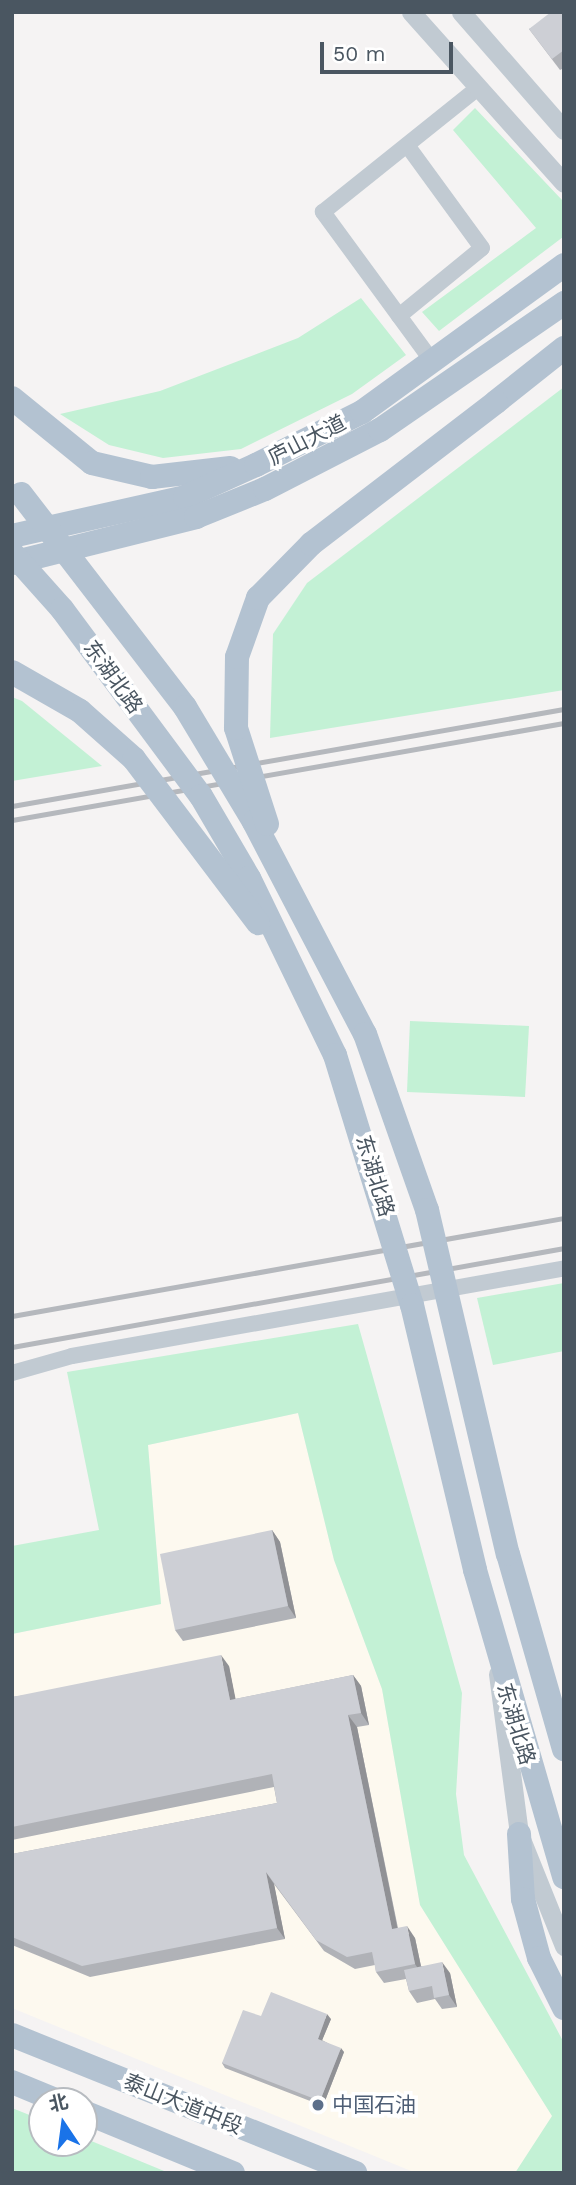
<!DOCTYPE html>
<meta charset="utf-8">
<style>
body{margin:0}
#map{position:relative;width:576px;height:2185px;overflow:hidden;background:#f5f3f3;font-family:"Work Sans","Noto Sans SC",sans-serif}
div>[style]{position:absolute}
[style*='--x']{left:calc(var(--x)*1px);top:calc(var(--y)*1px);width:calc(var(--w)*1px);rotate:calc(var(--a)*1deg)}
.commercial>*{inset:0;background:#fdf9ef}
.green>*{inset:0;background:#c3f1d5}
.minor>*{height:16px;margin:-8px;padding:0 8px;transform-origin:8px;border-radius:8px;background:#c1cad2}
.tertiary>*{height:19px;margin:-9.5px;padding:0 9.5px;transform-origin:9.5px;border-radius:9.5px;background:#c1cad2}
.primary>*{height:24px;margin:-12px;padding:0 12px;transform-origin:12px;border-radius:12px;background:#b3c2d1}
.rail>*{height:5px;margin:-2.5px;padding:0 2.5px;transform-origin:2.5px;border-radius:2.5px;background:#b5b8bd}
.primary-bridge>*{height:24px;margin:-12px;padding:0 12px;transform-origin:12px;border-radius:12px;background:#b3c2d1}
.wall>*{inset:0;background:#b0b2b7}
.shaded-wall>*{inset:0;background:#909195}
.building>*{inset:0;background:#cdcfd5}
.dots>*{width:19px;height:19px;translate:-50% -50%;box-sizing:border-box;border:4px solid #fff;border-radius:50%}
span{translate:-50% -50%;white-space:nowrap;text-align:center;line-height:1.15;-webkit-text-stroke:7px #fff;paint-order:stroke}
.street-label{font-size:21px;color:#4a5661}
.service-label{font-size:21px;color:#4e5e75}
.left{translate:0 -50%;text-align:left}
.frame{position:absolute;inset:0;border:14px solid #4a5661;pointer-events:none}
.north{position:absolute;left:28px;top:2087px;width:70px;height:70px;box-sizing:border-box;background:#fff;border:2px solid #b7bbc0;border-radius:50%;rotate:347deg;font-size:19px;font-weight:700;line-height:28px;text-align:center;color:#4a5661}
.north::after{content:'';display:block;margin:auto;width:24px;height:32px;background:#1a73e8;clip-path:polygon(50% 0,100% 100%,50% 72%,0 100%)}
.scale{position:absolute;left:320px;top:42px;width:133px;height:32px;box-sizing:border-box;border:4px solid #4a5661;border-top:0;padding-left:9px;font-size:21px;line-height:24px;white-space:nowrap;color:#4a5661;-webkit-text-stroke:5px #fff;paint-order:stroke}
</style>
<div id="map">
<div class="commercial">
<i style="clip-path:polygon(298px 1413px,334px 1560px,382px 1689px,420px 1905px,553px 2117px,515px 2173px,416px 2173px,12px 2008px,12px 1634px,161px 1604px,148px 1445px)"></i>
</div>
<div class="green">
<i style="clip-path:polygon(475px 108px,562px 200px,563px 237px,439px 331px,422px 312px,536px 228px,453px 130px)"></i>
<i style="clip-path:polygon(361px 298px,406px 355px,352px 394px,241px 449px,163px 458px,109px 445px,60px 414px,160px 391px,298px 338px)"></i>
<i style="clip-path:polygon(564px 387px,564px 690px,270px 738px,273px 634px,307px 583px)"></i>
<i style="clip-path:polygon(12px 697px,22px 701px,102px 766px,12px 781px)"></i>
<i style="clip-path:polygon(410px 1021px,529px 1026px,525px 1097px,407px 1092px)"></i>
<i style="clip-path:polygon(564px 1283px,564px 1351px,493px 1365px,477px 1298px)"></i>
<i style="clip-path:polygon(358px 1324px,462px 1693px,456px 1794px,464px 1855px,564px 2043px,564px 2173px,515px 2173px,552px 2116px,420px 1905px,382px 1689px,334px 1560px,298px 1413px,148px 1445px,161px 1604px,12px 1634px,12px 1546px,99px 1530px,67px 1372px)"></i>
<i style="clip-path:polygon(12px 2108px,42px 2120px,42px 2143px,84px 2143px,84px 2138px,169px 2173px,12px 2173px)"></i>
</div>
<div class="minor">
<i style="--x:399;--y:316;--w:107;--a:-39.3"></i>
<i style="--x:482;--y:248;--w:127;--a:-126.1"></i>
<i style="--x:432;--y:361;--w:185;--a:-126.2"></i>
<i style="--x:323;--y:212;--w:198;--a:-38.7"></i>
<i style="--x:12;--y:1373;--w:62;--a:-15.8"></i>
<i style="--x:72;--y:1356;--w:500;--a:-10.1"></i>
</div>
<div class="tertiary">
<i style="--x:411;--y:12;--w:229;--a:48.2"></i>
<i style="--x:461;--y:12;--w:157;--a:48.9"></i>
<i style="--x:498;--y:1674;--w:161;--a:82.5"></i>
<i style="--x:519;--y:1834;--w:121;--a:68.1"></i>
</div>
<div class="primary">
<i style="--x:12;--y:398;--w:103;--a:39.1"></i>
<i style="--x:92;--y:463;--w:62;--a:13.1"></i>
<i style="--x:152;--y:477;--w:79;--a:-6.6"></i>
<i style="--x:496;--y:402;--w:87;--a:-38.5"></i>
<i style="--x:12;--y:536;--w:177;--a:-12.7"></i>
<i style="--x:185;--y:497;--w:78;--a:-24.3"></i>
<i style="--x:256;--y:465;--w:119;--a:-26.6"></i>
<i style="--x:362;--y:412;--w:250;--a:-36"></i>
<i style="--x:12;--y:563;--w:190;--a:-14"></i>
<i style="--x:196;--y:517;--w:74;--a:-22.1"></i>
<i style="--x:265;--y:489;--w:129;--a:-27.2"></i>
<i style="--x:380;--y:430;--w:224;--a:-34.6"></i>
<i style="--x:508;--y:1554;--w:203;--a:74"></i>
<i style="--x:475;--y:1570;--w:320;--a:73.8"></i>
<i style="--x:519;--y:1834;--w:65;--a:86.5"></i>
<i style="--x:523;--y:1899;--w:61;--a:74.8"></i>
<i style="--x:539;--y:1958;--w:56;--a:63.4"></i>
<i style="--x:12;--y:2035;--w:370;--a:21.9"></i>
<i style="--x:12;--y:2082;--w:50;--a:22.4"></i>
<i style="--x:84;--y:2112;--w:161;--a:22.3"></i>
</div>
<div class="rail">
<i style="--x:12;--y:806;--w:560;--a:-9.97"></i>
<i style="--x:12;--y:820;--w:560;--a:-9.97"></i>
<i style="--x:12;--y:1316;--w:561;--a:-10.07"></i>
<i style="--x:12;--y:1347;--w:561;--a:-10.17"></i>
</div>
<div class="primary-bridge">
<i style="--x:21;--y:494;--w:269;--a:52.4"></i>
<i style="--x:185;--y:707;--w:134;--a:59"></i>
<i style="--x:254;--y:822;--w:239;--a:62.4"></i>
<i style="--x:365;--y:1034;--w:187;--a:70.6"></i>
<i style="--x:427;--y:1210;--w:353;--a:76.8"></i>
<i style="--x:12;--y:553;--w:75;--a:48.2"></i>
<i style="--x:62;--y:609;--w:233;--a:53.4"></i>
<i style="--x:201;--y:796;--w:95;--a:59.7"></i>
<i style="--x:249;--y:878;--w:197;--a:64.1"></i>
<i style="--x:335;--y:1055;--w:262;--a:72.9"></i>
<i style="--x:412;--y:1305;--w:272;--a:76.6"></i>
<i style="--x:12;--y:672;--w:78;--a:29.8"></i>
<i style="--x:80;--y:711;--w:72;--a:41.6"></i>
<i style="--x:134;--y:759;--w:206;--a:52.9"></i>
<i style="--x:267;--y:824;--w:101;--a:-107.9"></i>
<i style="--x:236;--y:728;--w:71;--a:-89.2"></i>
<i style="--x:237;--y:657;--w:63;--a:-70.4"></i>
<i style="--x:258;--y:598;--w:76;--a:-45.5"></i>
<i style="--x:311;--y:544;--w:233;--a:-37.5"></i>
</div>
<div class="wall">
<i style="clip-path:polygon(564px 12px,564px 68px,560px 70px,529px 29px)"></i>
<i style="clip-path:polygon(272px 1530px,280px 1542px,296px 1618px,183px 1641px,175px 1630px)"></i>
<i style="clip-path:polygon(229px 1666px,235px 1699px,353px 1675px,361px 1686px,369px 1725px,357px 1727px,398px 1928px,415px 1938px,421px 1966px,450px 1973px,457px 2007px,442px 2009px,435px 1999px,417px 2003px,409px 1991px,406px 1979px,384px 1983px,376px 1972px,375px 1965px,355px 1969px,324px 1951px,274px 1884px,285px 1939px,90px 1977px,12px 1945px,12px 1854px,277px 1803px,274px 1787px,12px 1840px,12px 1697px)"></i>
<i style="clip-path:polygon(261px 2016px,331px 2019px,322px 2040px,344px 2052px,323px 2106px,225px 2068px,222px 2063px)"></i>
</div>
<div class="shaded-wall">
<i style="clip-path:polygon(272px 1530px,280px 1542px,296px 1618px,288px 1606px)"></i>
<i style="clip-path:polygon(221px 1655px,229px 1666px,238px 1711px,230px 1700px)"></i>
<i style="clip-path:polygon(353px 1675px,361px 1686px,369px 1725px,361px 1713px)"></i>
<i style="clip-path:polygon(348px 1715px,357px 1727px,400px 1941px,392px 1929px)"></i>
<i style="clip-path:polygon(266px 1872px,274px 1884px,285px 1939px,277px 1928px)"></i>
<i style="clip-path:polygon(407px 1926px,415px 1938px,423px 1976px,415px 1964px)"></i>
<i style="clip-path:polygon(442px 1962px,450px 1973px,457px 2007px,449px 1995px)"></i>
<i style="clip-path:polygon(327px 2014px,331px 2019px,321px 2043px,318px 2039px)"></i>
<i style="clip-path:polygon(341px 2048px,344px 2052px,323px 2106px,320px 2101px)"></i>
</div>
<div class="building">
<i style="clip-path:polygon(551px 12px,564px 12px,564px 50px,552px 59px,529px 29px)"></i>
<i style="clip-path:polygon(272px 1530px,288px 1606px,175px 1630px,160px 1554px)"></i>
<i style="clip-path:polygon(221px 1655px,230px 1700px,353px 1675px,361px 1713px,348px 1715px,392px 1929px,407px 1926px,415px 1964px,376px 1972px,372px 1952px,347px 1957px,316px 1940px,266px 1872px,277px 1928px,82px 1966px,12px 1937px,12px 1854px,277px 1803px,272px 1774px,12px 1827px,12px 1697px)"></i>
<i style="clip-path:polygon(442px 1962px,449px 1995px,434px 1998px,432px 1986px,409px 1991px,404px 1970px)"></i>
<i style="clip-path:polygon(271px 1992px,327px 2014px,318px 2039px,341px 2048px,320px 2101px,222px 2063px,243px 2010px,261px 2016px)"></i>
</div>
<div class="dots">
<i style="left:318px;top:2105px;background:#5c6f8a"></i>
</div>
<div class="street-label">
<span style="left:307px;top:440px;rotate:-27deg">庐山大道</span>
<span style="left:113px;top:677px;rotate:54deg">东湖北路</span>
<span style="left:375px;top:1176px;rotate:73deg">东湖北路</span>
<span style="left:516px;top:1724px;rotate:73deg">东湖北路</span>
<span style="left:183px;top:2104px;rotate:22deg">泰山大道中段</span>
</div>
<div class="service-label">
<span class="left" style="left:332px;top:2105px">中国石油</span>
</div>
<div class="frame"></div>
<div class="north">北</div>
<div class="scale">50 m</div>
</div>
